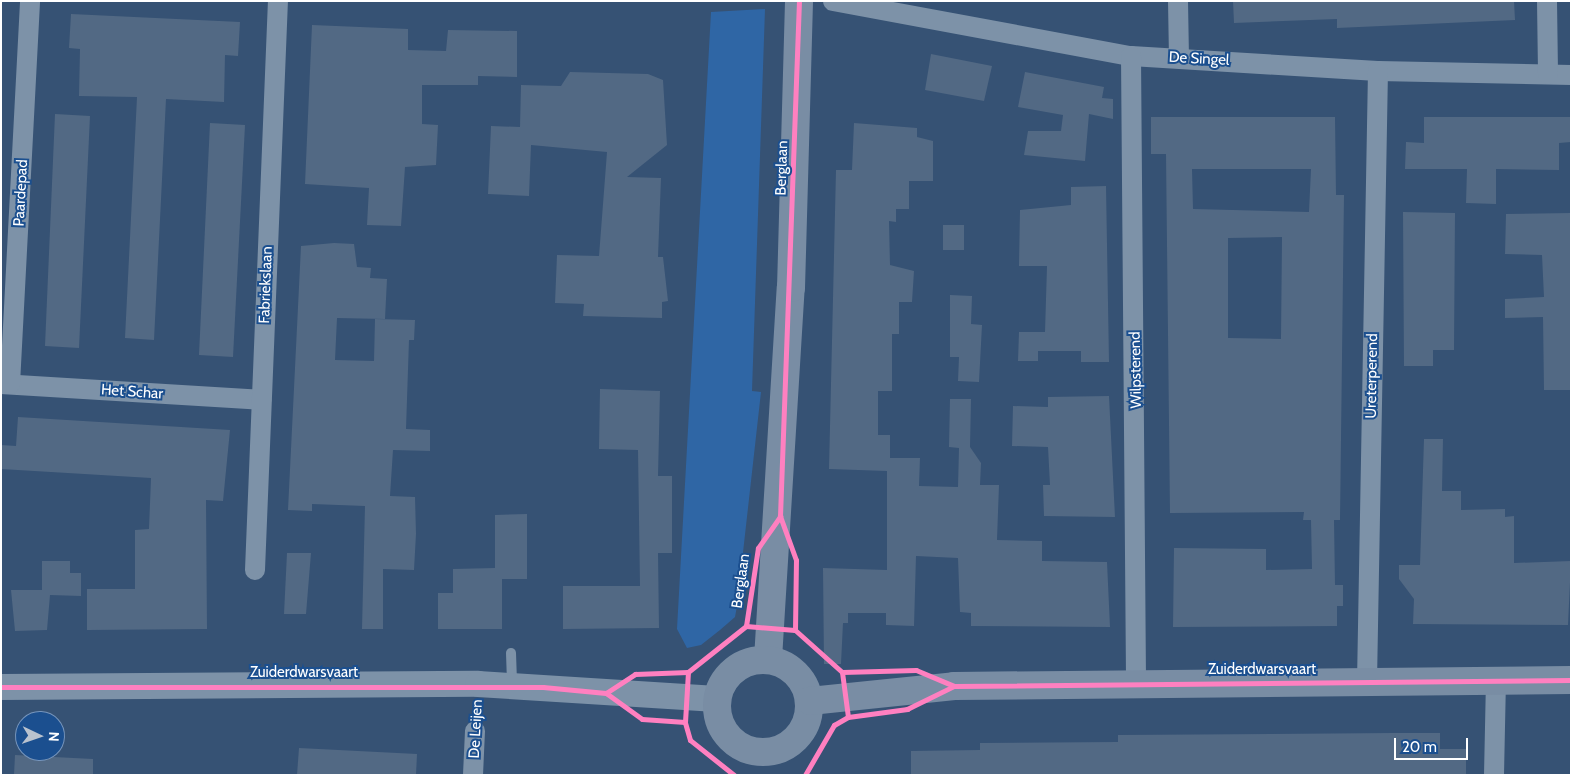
<!DOCTYPE html>
<style>
body{margin:0}
#map{position:relative;width:1572px;height:776px;overflow:hidden;background:#365274;font-family:Cabin,sans-serif}
div>[style]{position:absolute}
[style*='--x']{left:calc(var(--x)*1px);top:calc(var(--y)*1px);width:calc(var(--w)*1px);rotate:calc(var(--a)*1deg)}
.green>*{inset:0;background:#2f66a5}
.building>*{inset:0;background:#526984}
.service>*{height:10px;margin:-5px;padding:0 5px;transform-origin:5px;border-radius:5px;background:#7d92a8}
.minor>*{height:20px;margin:-10px;padding:0 10px;transform-origin:10px;border-radius:10px;background:#7d92a8}
.tertiary>*{height:26px;margin:-13px;padding:0 13px;transform-origin:13px;border-radius:13px;background:#7d92a8}
.secondary>*{height:28px;margin:-14px;padding:0 14px;transform-origin:14px;border-radius:14px;background:#798da4}
.secondary>.ring{margin:-14px;padding:0;box-sizing:content-box;background:none;border:28px solid #798da4;border-radius:50%}
.cycleway>*{height:5px;margin:-2.5px;padding:0 2.5px;transform-origin:2.5px;border-radius:2.5px;background:#ff80c0}
span{translate:-50% -50%;white-space:nowrap;text-align:center;line-height:1.15;-webkit-text-stroke:4px #1b4f8f;paint-order:stroke}
.street-label{font-size:15px;color:#fff}
.frame{position:absolute;inset:0;border:2px solid #fff;pointer-events:none}
.north{position:absolute;left:15px;top:711px;width:50px;height:50px;box-sizing:border-box;background:#1b4f8f;border:1px solid #7695bc;border-radius:50%;rotate:93deg;font-size:14px;font-weight:700;line-height:20px;text-align:center;color:#fff}
.north::after{content:'';display:block;margin:auto;width:18px;height:22px;background:#b9c2ce;clip-path:polygon(50% 0,100% 100%,50% 72%,0 100%)}
.scale{position:absolute;left:1394px;top:738px;width:74px;height:22px;box-sizing:border-box;border:2px solid #fff;border-top:0;padding-left:6px;font-size:15px;line-height:18px;white-space:nowrap;color:#fff;-webkit-text-stroke:4px #1b4f8f;paint-order:stroke}
</style>
<div id="map">
<div class="green">
<i style="clip-path:polygon(765px 9px,752px 391px,761px 392px,737px 606px,735px 617px,720px 630px,701px 645px,687px 648px,677px 629px,711px 12px)"></i>
</div>
<div class="building">
<i style="clip-path:polygon(1233px 1px,1514px 1px,1515px 20px,1337px 28px,1337px 19px,1234px 23px)"></i>
<i style="clip-path:polygon(71px 14px,240px 22px,238px 56px,225px 55px,224px 102px,166px 99px,154px 340px,125px 338px,137px 97px,79px 96px,80px 49px,69px 48px)"></i>
<i style="clip-path:polygon(312px 25px,408px 29px,408px 50px,446px 51px,448px 30px,517px 31px,517px 77px,478px 76px,478px 85px,422px 85px,422px 124px,438px 125px,436px 165px,405px 167px,401px 226px,367px 225px,369px 188px,305px 184px)"></i>
<i style="clip-path:polygon(931px 54px,992px 66px,984px 101px,925px 90px)"></i>
<i style="clip-path:polygon(570px 72px,648px 74px,663px 80px,667px 145px,627px 177px,661px 178px,658px 257px,663px 257px,668px 301px,662px 302px,662px 318px,583px 316px,584px 304px,555px 303px,557px 255px,599px 256px,607px 152px,531px 145px,529px 196px,488px 194px,491px 126px,520px 127px,521px 85px,561px 86px)"></i>
<i style="clip-path:polygon(1025px 72px,1104px 87px,1102px 98px,1113px 99px,1113px 119px,1089px 114px,1085px 161px,1024px 155px,1028px 131px,1061px 131px,1063px 115px,1018px 107px)"></i>
<i style="clip-path:polygon(55px 114px,90px 116px,79px 348px,45px 346px)"></i>
<i style="clip-path:polygon(evenodd,1151px 117px,1335px 117px,1336px 195px,1344px 195px,1340px 520px,1334px 520px,1335px 585px,1343px 585px,1343px 606px,1337px 606px,1337px 626px,1173px 627px,1174px 548px,1266px 549px,1266px 570px,1312px 569px,1311px 520px,1303px 520px,1304px 512px,1170px 513px,1166px 154px,1151px 154px,1151px 117px,1192px 169px,1311px 169px,1309px 212px,1193px 209px,1192px 169px,1151px 117px,1282px 237px,1281px 339px,1228px 338px,1228px 238px,1282px 237px)"></i>
<i style="clip-path:polygon(1424px 117px,1571px 117px,1571px 142px,1559px 143px,1559px 170px,1496px 169px,1496px 204px,1466px 203px,1467px 169px,1405px 169px,1406px 142px,1424px 143px)"></i>
<i style="clip-path:polygon(210px 123px,245px 125px,233px 357px,199px 355px)"></i>
<i style="clip-path:polygon(854px 123px,917px 128px,917px 137px,933px 141px,933px 181px,909px 181px,909px 209px,896px 209px,896px 222px,889px 221px,890px 265px,914px 271px,912px 302px,899px 302px,899px 334px,892px 334px,892px 391px,878px 391px,878px 435px,890px 435px,890px 458px,920px 458px,919px 486px,958px 487px,959px 448px,949px 447px,950px 399px,971px 399px,970px 447px,981px 463px,980px 485px,999px 485px,997px 540px,1042px 541px,1042px 561px,1107px 562px,1110px 627px,971px 626px,971px 613px,960px 612px,958px 558px,916px 556px,914px 626px,886px 625px,886px 613px,848px 613px,848px 623px,843px 623px,841px 664px,824px 664px,823px 568px,887px 570px,887px 471px,829px 469px,836px 170px,852px 170px)"></i>
<i style="clip-path:polygon(1106px 186px,1109px 362px,1081px 362px,1081px 351px,1038px 351px,1038px 361px,1018px 361px,1019px 332px,1045px 332px,1047px 266px,1019px 266px,1020px 210px,1071px 205px,1071px 187px)"></i>
<i style="clip-path:polygon(1403px 212px,1455px 213px,1454px 350px,1433px 350px,1433px 366px,1404px 366px)"></i>
<i style="clip-path:polygon(1571px 213px,1571px 390px,1544px 390px,1543px 317px,1505px 318px,1505px 299px,1544px 297px,1542px 255px,1505px 254px,1506px 214px)"></i>
<i style="clip-path:polygon(943px 225px,964px 225px,964px 250px,943px 250px)"></i>
<i style="clip-path:polygon(334px 243px,354px 244px,357px 267px,371px 268px,370px 278px,387px 279px,385px 319px,337px 318px,335px 360px,374px 361px,375px 319px,415px 320px,414px 340px,409px 340px,406px 429px,430px 430px,430px 451px,393px 450px,390px 496px,415px 497px,416px 534px,414px 570px,383px 569px,383px 629px,362px 629px,365px 506px,312px 504px,312px 511px,288px 510px,301px 246px)"></i>
<i style="clip-path:polygon(950px 295px,972px 296px,971px 324px,982px 325px,979px 382px,958px 381px,959px 357px,950px 357px)"></i>
<i style="clip-path:polygon(600px 389px,660px 391px,658px 476px,672px 476px,672px 553px,658px 553px,659px 628px,563px 629px,563px 586px,640px 586px,638px 450px,599px 449px)"></i>
<i style="clip-path:polygon(1109px 396px,1115px 517px,1044px 516px,1043px 485px,1050px 485px,1048px 447px,1012px 446px,1013px 406px,1048px 407px,1048px 397px)"></i>
<i style="clip-path:polygon(18px 417px,230px 430px,223px 501px,206px 500px,207px 629px,87px 630px,87px 589px,135px 589px,135px 530px,149px 529px,151px 478px,1px 469px,1px 445px,16px 446px)"></i>
<i style="clip-path:polygon(1424px 439px,1443px 439px,1442px 491px,1461px 491px,1461px 510px,1505px 509px,1505px 517px,1514px 516px,1514px 563px,1571px 561px,1568px 625px,1413px 624px,1414px 599px,1399px 579px,1399px 565px,1420px 565px)"></i>
<i style="clip-path:polygon(527px 514px,527px 579px,502px 579px,502px 629px,438px 629px,438px 593px,453px 593px,453px 569px,495px 568px,495px 515px)"></i>
<i style="clip-path:polygon(287px 553px,311px 553px,306px 614px,284px 614px)"></i>
<i style="clip-path:polygon(42px 561px,70px 561px,70px 573px,81px 573px,81px 596px,50px 595px,47px 630px,15px 631px,11px 590px,42px 590px)"></i>
<i style="clip-path:polygon(1394px 733px,1440px 733px,1440px 749px,1466px 749px,1466px 775px,911px 775px,911px 751px,980px 750px,980px 743px,1118px 742px,1118px 735px)"></i>
<i style="clip-path:polygon(299px 748px,417px 754px,416px 775px,297px 775px)"></i>
<i style="clip-path:polygon(15px 755px,93px 759px,93px 775px,14px 775px)"></i>
</div>
<div class="service">
<i style="--x:511;--y:653;--w:33;--a:88"></i>
</div>
<div class="minor">
<i style="--x:833;--y:1;--w:303;--a:10.5"></i>
<i style="--x:1131;--y:56;--w:247;--a:3.5"></i>
<i style="--x:1378;--y:71;--w:193;--a:1.2"></i>
<i style="--x:1178;--y:1;--w:57;--a:89"></i>
<i style="--x:1547;--y:1;--w:73;--a:89.2"></i>
<i style="--x:1131;--y:56;--w:627;--a:89.54"></i>
<i style="--x:1;--y:384;--w:261;--a:3.5"></i>
<i style="--x:10;--y:384;--w:384;--a:-87"></i>
<i style="--x:255;--y:570;--w:569;--a:-87.69"></i>
<i style="--x:1367;--y:682;--w:611;--a:-88.97"></i>
<i style="--x:473;--y:775;--w:44;--a:-87.4"></i>
<i style="--x:1494;--y:775;--w:95;--a:-88.8"></i>
</div>
<div class="tertiary">
<i style="--x:1;--y:687;--w:477;--a:-0.4"></i>
<i style="--x:478;--y:684;--w:239;--a:3.6"></i>
</div>
<div class="secondary">
<i style="--x:768;--y:659;--w:372;--a:-86.5"></i>
<i style="--x:791;--y:288;--w:287;--a:-88.4"></i>
<i class="ring" style="left:717px;top:660px;width:64px;height:64px"></i>
<i style="--x:810;--y:701;--w:145;--a:-5.9"></i>
<i style="--x:954;--y:686;--w:617;--a:-0.56"></i>
</div>
<div class="cycleway">
<i style="--x:746;--y:626;--w:79;--a:-81.3"></i>
<i style="--x:758;--y:548;--w:39;--a:-55"></i>
<i style="--x:795;--y:630;--w:70;--a:-89.2"></i>
<i style="--x:796;--y:560;--w:47;--a:-110"></i>
<i style="--x:780;--y:516;--w:515;--a:-87.89"></i>
<i style="--x:842;--y:672;--w:74;--a:-1.5"></i>
<i style="--x:916;--y:670;--w:41;--a:22.8"></i>
<i style="--x:954;--y:686;--w:617;--a:-0.56"></i>
<i style="--x:1;--y:687;--w:542;--a:0"></i>
<i style="--x:543;--y:687;--w:63;--a:5.4"></i>
<i style="--x:606;--y:693;--w:44;--a:35.8"></i>
<i style="--x:642;--y:719;--w:43;--a:4"></i>
<i style="--x:606;--y:693;--w:35;--a:-33"></i>
<i style="--x:635;--y:674;--w:53;--a:-2.2"></i>
<i style="--x:734;--y:775;--w:56;--a:-141.5"></i>
<i style="--x:690;--y:740;--w:19;--a:-106"></i>
<i style="--x:685;--y:722;--w:50;--a:-86.6"></i>
<i style="--x:688;--y:672;--w:74;--a:-38.4"></i>
<i style="--x:746;--y:626;--w:49;--a:4.7"></i>
<i style="--x:795;--y:630;--w:63;--a:41.8"></i>
<i style="--x:842;--y:672;--w:45;--a:82.4"></i>
<i style="--x:805;--y:775;--w:58;--a:-59.9"></i>
<i style="--x:834;--y:725;--w:16;--a:-30"></i>
<i style="--x:848;--y:717;--w:60;--a:-7.7"></i>
<i style="--x:907;--y:709;--w:52;--a:-26.1"></i>
</div>
<div class="street-label">
<span style="left:1199px;top:59px;rotate:3deg">De Singel</span>
<span style="left:782px;top:168px;rotate:-88deg">Berglaan</span>
<span style="left:21px;top:193px;rotate:-87deg">Paardepad</span>
<span style="left:266px;top:285px;rotate:-88deg">Fabriekslaan</span>
<span style="left:1136px;top:370px;rotate:-91deg">Wilpsterend</span>
<span style="left:1372px;top:376px;rotate:-89deg">Ureterperend</span>
<span style="left:132px;top:392px;rotate:4deg">Het Schar</span>
<span style="left:741px;top:581px;rotate:-82deg">Berglaan</span>
<span style="left:1262px;top:670px">Zuiderdwarsvaart</span>
<span style="left:304px;top:673px">Zuiderdwarsvaart</span>
<span style="left:476px;top:729px;rotate:-87deg">De Leijen</span>
</div>
<div class="frame"></div>
<div class="north">N</div>
<div class="scale">20 m</div>
</div>
